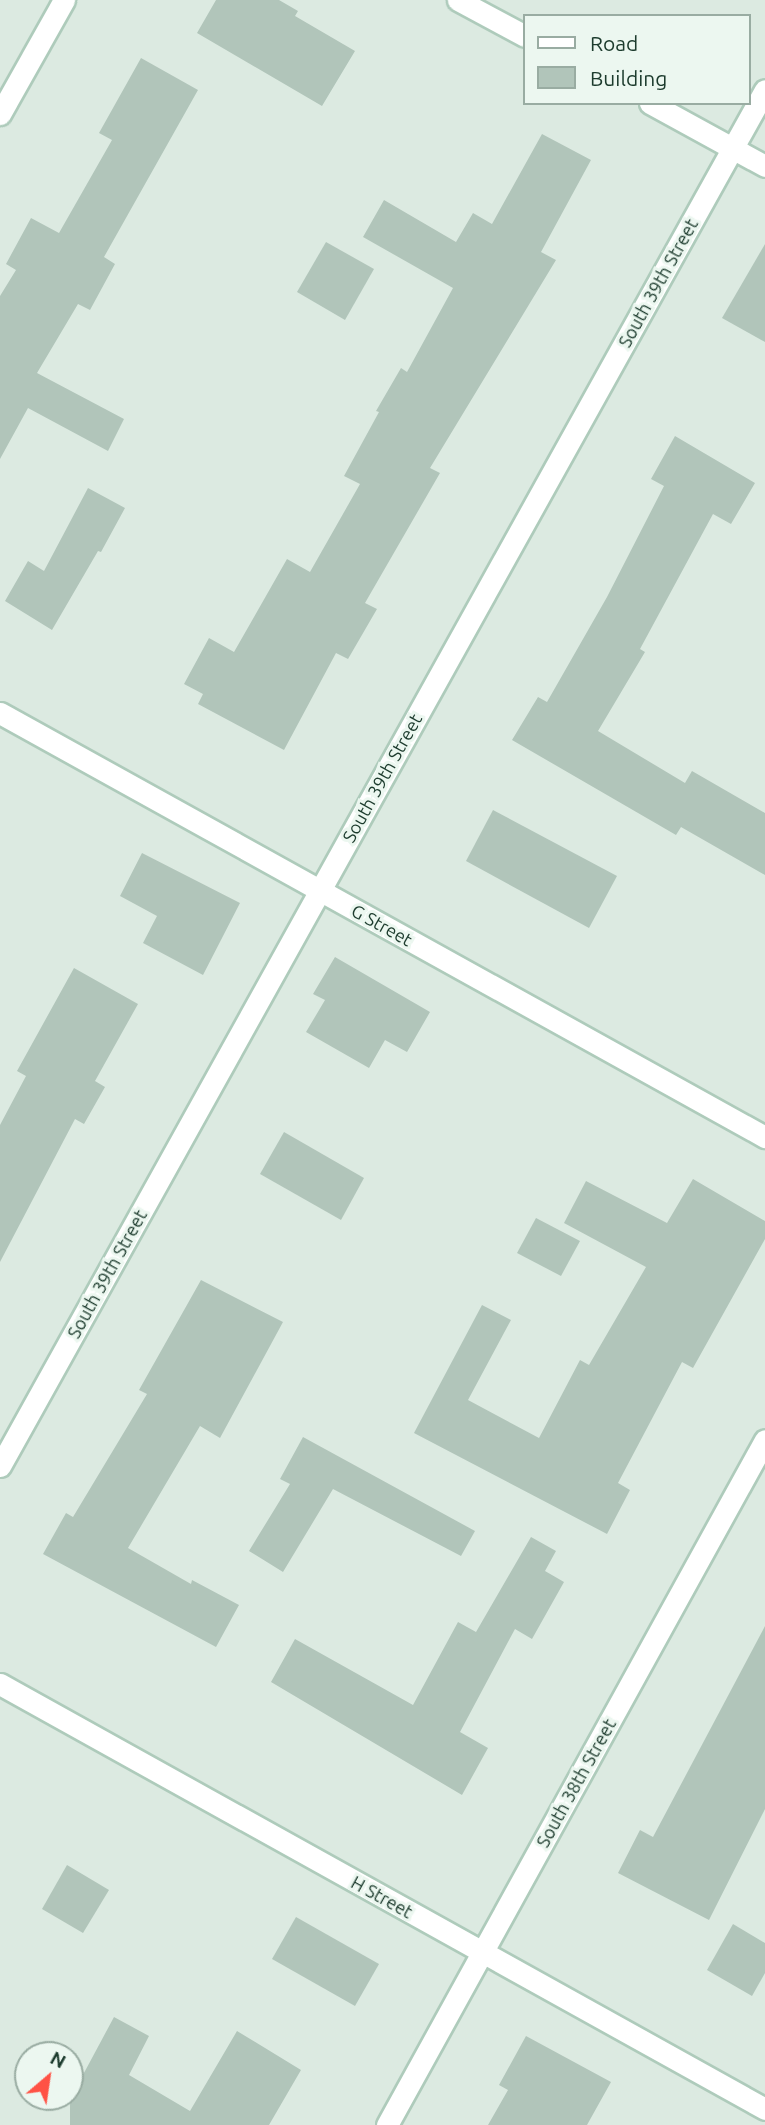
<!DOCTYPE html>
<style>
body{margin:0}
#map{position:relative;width:765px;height:2125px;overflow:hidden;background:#dceae1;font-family:Ubuntu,sans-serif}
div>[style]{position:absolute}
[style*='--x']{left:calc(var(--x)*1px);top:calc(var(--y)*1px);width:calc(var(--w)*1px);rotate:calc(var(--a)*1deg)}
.building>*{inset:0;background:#b1c5ba}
.roads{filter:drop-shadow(2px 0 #aecbbb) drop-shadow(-2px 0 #aecbbb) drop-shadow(0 2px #aecbbb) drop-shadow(0 -2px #aecbbb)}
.minor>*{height:21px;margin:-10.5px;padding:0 10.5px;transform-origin:10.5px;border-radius:10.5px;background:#fff}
.secondary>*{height:21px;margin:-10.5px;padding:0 10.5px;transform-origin:10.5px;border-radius:10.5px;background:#fff}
span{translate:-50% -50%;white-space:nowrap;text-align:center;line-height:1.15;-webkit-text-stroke:6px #ecf7f0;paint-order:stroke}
.street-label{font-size:18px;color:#1c3b2d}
.legend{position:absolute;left:523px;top:14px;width:228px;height:91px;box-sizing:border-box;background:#ecf7f0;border:2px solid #99aca2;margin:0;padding:9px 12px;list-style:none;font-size:21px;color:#1c3b2d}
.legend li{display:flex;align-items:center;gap:14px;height:35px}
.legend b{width:35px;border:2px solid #99aca2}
.north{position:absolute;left:14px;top:2041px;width:70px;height:70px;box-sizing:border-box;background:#ecf7f0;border:2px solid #99aca2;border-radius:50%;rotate:29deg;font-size:19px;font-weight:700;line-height:28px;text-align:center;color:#1c3b2d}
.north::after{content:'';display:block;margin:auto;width:24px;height:32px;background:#ff5245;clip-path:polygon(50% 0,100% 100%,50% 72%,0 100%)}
</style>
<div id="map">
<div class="building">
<i style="clip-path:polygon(216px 0,279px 0,298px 11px,295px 16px,355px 51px,322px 106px,197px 33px)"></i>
<i style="clip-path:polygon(141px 58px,198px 90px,104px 257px,115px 264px,90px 310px,78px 304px,37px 373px,124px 419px,108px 451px,28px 408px,0 459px,0 296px,16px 270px,6px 264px,31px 218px,59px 233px,112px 140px,99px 133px)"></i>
<i style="clip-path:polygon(542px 134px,591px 160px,541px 252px,556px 260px,430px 468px,440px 473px,365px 603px,377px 609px,348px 659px,336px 653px,284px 750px,198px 704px,203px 694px,184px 684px,209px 638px,234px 652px,287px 559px,310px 572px,360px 484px,344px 476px,379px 412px,376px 411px,401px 368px,407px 372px,453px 288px,363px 237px,384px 200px,456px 242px,473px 213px,492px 224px)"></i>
<i style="clip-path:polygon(326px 242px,374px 269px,345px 320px,297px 292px)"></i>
<i style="clip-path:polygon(765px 244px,765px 342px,722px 318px)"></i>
<i style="clip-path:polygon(675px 436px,755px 483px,731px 524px,713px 514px,640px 649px,645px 652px,598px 731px,685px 783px,692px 771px,765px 813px,765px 875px,681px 827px,676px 835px,512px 740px,538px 697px,547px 702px,607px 597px,664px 486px,651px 479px)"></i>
<i style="clip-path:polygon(88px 488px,125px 508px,101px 552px,98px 551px,52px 630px,5px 601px,28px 561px,44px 571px)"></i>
<i style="clip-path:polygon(493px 810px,617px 876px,589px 928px,466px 861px)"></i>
<i style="clip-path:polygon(142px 853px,240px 903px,203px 975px,143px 943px,157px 916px,120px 896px)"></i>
<i style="clip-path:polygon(335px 957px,430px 1012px,407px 1052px,385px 1040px,369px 1068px,306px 1032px,325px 1000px,313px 994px)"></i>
<i style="clip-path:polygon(74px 968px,138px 1004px,95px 1081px,105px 1087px,84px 1124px,75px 1119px,0 1262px,0 1125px,26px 1076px,17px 1071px)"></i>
<i style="clip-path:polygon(284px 1132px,364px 1178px,341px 1220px,260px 1174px)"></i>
<i style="clip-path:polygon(693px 1179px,765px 1221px,765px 1239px,693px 1368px,682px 1362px,618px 1483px,630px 1490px,607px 1534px,414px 1433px,482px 1305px,511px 1320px,468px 1400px,539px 1438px,580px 1360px,589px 1365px,646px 1267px,564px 1223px,586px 1181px,667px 1223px)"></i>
<i style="clip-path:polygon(536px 1218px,580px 1241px,561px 1276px,517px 1253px)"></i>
<i style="clip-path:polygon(201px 1280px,283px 1322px,220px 1438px,200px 1426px,128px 1548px,191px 1584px,192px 1580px,239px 1605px,216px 1647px,43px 1554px,66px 1513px,73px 1517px,147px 1394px,139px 1390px)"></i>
<i style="clip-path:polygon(303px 1437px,475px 1531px,461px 1556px,333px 1489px,283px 1572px,249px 1551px,290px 1484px,280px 1479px)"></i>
<i style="clip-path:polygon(531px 1537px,556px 1551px,545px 1571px,564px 1582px,532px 1639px,515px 1629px,460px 1732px,488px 1748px,462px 1795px,271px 1682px,295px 1639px,413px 1705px,458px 1622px,476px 1632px)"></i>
<i style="clip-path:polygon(765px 1626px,765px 1809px,709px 1920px,618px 1873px,640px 1830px,653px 1837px)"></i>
<i style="clip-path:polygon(67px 1865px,109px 1890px,83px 1933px,42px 1909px)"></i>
<i style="clip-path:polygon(296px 1917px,379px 1964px,355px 2006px,272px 1959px)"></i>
<i style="clip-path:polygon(733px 1924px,765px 1943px,765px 1973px,752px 1996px,707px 1970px)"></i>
<i style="clip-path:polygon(114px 2017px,149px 2036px,129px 2075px,190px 2111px,237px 2031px,301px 2070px,269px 2125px,70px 2125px,70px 2099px)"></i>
<i style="clip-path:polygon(526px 2036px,611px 2082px,587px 2125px,488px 2125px,508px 2090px,499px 2085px)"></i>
</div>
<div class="roads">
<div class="minor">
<i style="--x:0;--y:114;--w:131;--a:-60.7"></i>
<i style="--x:0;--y:713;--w:875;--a:29"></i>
<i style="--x:0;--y:1466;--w:1574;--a:-60.93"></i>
<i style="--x:0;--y:1684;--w:875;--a:29.05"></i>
<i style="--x:387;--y:2125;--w:782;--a:-61.11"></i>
</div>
<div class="secondary">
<i style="--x:458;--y:0;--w:76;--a:28.2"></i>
<i style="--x:650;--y:103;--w:131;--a:28.7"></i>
</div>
</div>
<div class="street-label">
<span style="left:658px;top:283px;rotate:-61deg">South 39th Street</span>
<span style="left:382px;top:778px;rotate:-61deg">South 39th Street</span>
<span style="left:382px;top:925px;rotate:29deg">G Street</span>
<span style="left:107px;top:1274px;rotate:-61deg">South 39th Street</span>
<span style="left:576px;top:1783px;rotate:-61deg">South 38th Street</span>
<span style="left:382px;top:1897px;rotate:29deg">H Street</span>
</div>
<ul class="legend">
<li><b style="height:9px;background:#fff"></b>Road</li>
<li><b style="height:19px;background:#b1c5ba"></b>Building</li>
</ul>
<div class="north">N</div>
</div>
